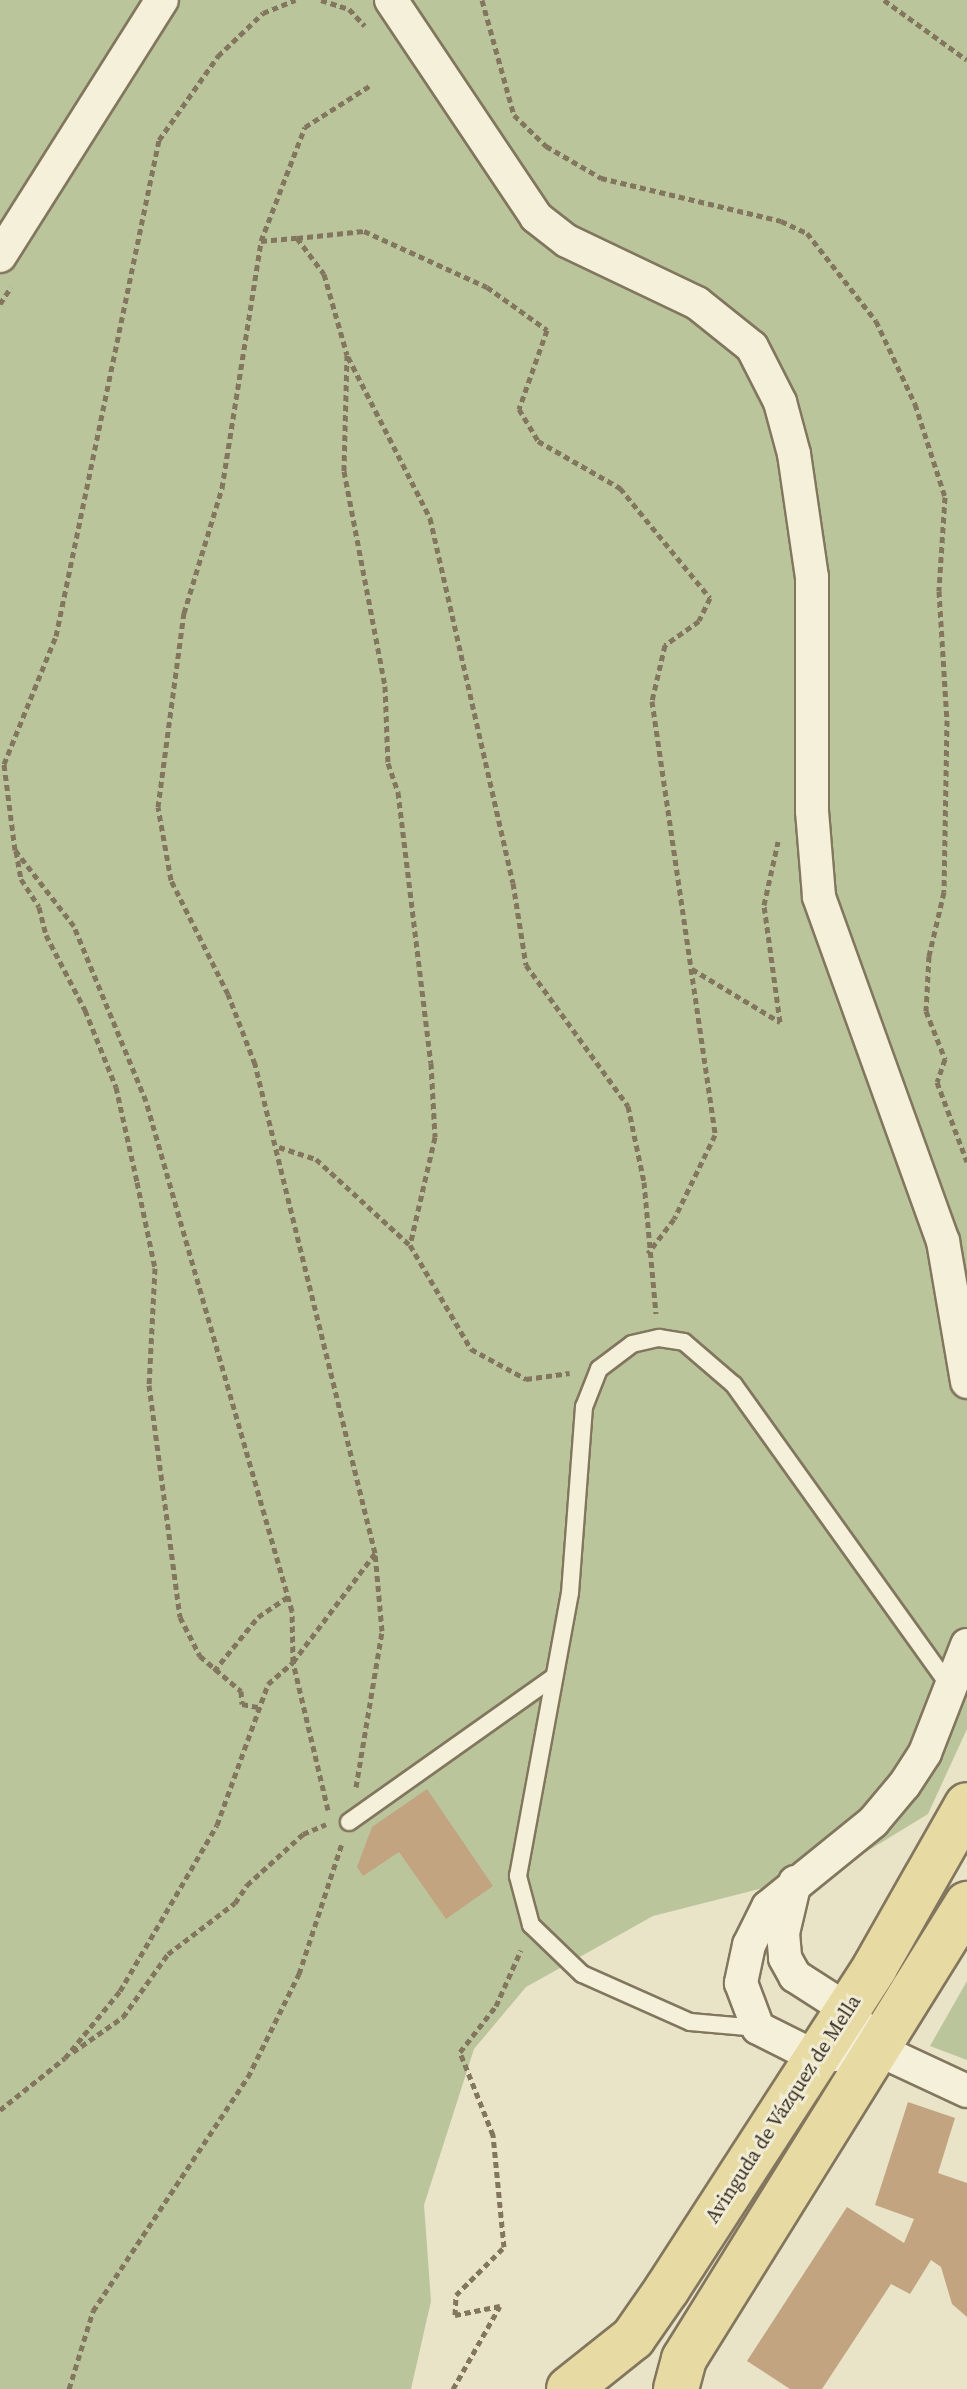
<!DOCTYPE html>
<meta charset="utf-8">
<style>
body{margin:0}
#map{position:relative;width:967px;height:2389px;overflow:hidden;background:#e9e3c7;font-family:"Source Serif 4",serif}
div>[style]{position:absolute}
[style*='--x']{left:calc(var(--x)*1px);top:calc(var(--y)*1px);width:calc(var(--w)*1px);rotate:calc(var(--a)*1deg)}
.green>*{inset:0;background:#bbc59c}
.building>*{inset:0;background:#c2a481}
.path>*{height:5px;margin-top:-2.5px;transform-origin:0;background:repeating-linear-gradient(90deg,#82765e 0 6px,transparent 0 10px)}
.roads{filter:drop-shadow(2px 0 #82765e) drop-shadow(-2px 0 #82765e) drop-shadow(0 2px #82765e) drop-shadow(0 -2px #82765e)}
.lane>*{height:16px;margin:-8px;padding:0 8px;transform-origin:8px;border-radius:8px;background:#f4f0d9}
.street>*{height:32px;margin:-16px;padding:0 16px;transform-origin:16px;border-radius:16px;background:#f4f0d9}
.primary>*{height:44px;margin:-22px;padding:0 22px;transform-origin:22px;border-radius:22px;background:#e7daa3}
span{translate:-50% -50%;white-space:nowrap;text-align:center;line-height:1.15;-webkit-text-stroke:6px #f1ecd5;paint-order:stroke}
.street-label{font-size:20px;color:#342c20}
</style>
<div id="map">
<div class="green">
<i style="clip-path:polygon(0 0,967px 0,967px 1729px,928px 1814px,838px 1869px,653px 1916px,526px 1987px,474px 2049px,424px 2205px,431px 2301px,411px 2389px,0 2389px)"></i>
<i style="clip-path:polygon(967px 1981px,967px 2060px,930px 2046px)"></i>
</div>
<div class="building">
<i style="clip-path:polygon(427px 1789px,493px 1886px,446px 1919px,399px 1852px,363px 1876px,357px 1867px,372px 1827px)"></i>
<i style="clip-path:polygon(908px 2102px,955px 2118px,938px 2173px,967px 2183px,967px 2317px,952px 2304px,941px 2267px,931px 2260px,910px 2294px,891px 2284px,822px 2389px,790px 2389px,747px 2361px,847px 2207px,904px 2243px,914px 2219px,875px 2205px)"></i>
</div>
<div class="path">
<i style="--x:321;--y:0;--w:29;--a:18"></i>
<i style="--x:349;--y:9;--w:23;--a:47"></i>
<i style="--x:482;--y:0;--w:119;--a:74.5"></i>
<i style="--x:514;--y:115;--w:45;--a:44.1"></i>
<i style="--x:546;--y:146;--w:64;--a:30.2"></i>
<i style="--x:601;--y:178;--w:185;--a:13.4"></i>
<i style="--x:781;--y:221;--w:29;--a:25"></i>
<i style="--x:807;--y:233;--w:112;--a:51.9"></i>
<i style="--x:876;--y:321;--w:92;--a:64.8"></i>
<i style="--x:915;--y:404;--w:98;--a:72.1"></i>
<i style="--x:945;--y:497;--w:94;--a:93.7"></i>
<i style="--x:939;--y:591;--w:129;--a:86.5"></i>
<i style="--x:947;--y:720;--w:172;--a:91"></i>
<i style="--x:944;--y:892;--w:66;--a:103.2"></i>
<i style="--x:929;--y:956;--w:55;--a:93.1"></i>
<i style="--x:926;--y:1011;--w:52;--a:68.4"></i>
<i style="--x:945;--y:1059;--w:24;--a:109"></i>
<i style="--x:937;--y:1082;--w:85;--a:69.4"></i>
<i style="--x:884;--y:0;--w:102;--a:35.9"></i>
<i style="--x:297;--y:238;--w:67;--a:-6"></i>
<i style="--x:364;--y:231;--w:135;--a:24.5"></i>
<i style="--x:487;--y:287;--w:74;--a:35.6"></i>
<i style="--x:547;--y:330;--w:84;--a:109.5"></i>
<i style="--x:519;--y:409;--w:37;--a:59"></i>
<i style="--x:538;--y:441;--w:95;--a:29.8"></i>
<i style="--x:620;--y:488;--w:142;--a:50.7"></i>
<i style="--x:710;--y:598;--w:25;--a:116"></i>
<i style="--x:699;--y:621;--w:42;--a:144.8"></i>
<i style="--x:665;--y:645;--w:57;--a:103.1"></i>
<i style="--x:652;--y:701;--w:439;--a:81.7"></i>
<i style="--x:715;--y:1135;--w:93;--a:116"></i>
<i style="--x:674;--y:1219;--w:43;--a:127.4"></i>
<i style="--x:261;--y:241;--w:36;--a:-5"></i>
<i style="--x:297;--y:238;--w:45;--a:53.1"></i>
<i style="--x:324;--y:274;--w:84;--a:74.1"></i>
<i style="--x:347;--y:355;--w:116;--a:91.5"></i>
<i style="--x:344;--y:471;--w:219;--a:79.2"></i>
<i style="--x:385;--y:686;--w:77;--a:87.8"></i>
<i style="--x:388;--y:763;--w:31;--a:71"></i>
<i style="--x:398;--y:792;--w:273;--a:83.1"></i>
<i style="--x:431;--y:1063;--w:74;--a:86.9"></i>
<i style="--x:435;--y:1137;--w:111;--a:103"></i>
<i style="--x:410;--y:1245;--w:121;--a:59.6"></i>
<i style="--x:471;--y:1349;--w:63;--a:28.6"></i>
<i style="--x:526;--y:1379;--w:44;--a:-7.8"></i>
<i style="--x:0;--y:304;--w:20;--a:-57"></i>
<i style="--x:348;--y:357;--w:181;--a:63"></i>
<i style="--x:430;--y:518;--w:374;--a:77.2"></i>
<i style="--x:513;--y:883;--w:83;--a:81"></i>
<i style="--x:526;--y:965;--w:174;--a:54.1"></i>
<i style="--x:628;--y:1106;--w:78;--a:78.1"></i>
<i style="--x:644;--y:1182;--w:132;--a:84.8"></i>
<i style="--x:16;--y:851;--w:28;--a:80"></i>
<i style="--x:21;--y:879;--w:33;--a:57"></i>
<i style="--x:39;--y:907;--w:29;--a:76"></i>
<i style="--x:46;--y:935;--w:85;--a:62.5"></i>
<i style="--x:85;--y:1010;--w:83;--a:68.1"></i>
<i style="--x:116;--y:1087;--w:97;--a:77.5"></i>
<i style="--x:137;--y:1182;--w:88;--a:78.2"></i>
<i style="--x:155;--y:1268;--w:117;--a:92.9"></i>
<i style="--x:149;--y:1385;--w:234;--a:82.4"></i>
<i style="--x:180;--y:1617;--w:44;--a:62.9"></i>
<i style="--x:200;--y:1656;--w:54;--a:40.5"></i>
<i style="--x:241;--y:1691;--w:13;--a:86"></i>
<i style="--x:242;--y:1704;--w:16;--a:11"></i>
<i style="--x:692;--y:969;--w:103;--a:31.1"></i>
<i style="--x:780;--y:1022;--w:118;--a:-97.8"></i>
<i style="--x:764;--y:905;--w:65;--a:-77.5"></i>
<i style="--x:279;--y:1147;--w:39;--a:18"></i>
<i style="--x:316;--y:1159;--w:127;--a:42.5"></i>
<i style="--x:214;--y:1671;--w:70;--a:-50.8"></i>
<i style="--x:258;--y:1617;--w:36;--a:-34"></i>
<i style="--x:356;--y:1787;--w:158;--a:-80.5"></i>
<i style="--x:382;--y:1631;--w:78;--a:-95.1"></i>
<i style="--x:375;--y:1553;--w:504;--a:-103.79"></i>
<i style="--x:255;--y:1064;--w:75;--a:-111.1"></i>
<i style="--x:228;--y:994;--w:127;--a:-116.6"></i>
<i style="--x:171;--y:880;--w:74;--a:-100.1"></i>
<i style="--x:158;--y:807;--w:196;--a:-82.4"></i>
<i style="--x:184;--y:613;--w:131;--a:-73.1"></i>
<i style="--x:222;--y:488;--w:250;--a:-81"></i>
<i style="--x:261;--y:241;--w:122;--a:-68.9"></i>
<i style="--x:305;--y:127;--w:78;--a:-32.5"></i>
<i style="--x:328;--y:1810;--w:152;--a:-103.3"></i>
<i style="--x:293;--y:1662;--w:136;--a:-53"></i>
<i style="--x:73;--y:2052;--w:61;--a:-35"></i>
<i style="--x:123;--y:2017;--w:77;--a:-54.5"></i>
<i style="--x:168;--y:1954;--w:84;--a:-37.3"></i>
<i style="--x:235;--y:1903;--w:22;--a:-56"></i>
<i style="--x:247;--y:1885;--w:76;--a:-42.3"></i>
<i style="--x:303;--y:1834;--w:25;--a:-23"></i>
<i style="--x:0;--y:2110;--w:83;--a:-38.7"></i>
<i style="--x:65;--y:2058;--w:87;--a:-50.6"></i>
<i style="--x:120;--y:1991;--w:192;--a:-59.7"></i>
<i style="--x:217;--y:1825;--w:150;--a:-70.1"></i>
<i style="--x:268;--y:1684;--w:33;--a:-41"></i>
<i style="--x:293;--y:1662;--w:51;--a:-91.1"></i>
<i style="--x:292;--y:1611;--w:530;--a:-105.98"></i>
<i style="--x:146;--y:1101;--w:189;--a:-112.4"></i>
<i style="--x:74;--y:926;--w:96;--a:-127.8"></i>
<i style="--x:15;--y:850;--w:87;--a:-97.3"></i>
<i style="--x:4;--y:764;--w:138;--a:-67.9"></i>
<i style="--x:56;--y:636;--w:507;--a:-78.27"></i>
<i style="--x:159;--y:140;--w:103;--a:-54.9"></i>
<i style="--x:218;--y:56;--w:62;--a:-43.7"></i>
<i style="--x:263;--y:13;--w:35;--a:-22"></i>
<i style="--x:69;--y:2389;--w:82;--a:-72.9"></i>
<i style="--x:93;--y:2311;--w:281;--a:-56.5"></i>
<i style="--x:248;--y:2077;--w:115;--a:-63.7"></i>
<i style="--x:299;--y:1974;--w:138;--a:-71.8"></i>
<i style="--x:453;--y:2389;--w:95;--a:-60.5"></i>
<i style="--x:500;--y:2306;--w:46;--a:168.7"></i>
<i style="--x:455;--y:2315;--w:20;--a:-87"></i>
<i style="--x:456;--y:2295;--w:68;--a:-45"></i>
<i style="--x:504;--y:2247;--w:113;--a:-95.6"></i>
<i style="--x:493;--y:2135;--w:89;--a:-111.7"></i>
<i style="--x:460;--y:2052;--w:58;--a:-52"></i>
<i style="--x:496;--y:2006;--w:61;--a:-65.9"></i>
</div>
<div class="roads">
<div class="lane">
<i style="--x:349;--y:1822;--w:251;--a:-35.3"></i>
<i style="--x:758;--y:2028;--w:68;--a:-175"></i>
<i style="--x:690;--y:2022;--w:118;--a:-156"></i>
<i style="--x:582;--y:1974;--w:71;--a:-136.1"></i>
<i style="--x:531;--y:1925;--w:51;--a:-104.9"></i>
<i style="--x:518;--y:1876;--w:288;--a:-79.6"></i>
<i style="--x:570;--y:1593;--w:187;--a:-85.7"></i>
<i style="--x:584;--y:1407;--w:41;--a:-68.5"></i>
<i style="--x:599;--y:1369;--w:41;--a:-37.1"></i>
<i style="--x:632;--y:1344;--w:28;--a:-13"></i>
<i style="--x:659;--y:1338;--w:25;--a:9"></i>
<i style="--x:684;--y:1342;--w:66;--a:40.7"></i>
<i style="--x:734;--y:1385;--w:371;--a:54.4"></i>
</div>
<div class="street">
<i style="--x:391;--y:0;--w:261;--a:56.2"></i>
<i style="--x:536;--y:217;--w:39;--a:38"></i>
<i style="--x:567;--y:241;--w:144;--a:25.5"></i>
<i style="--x:697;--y:303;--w:70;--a:38.7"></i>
<i style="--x:752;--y:347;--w:62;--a:63"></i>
<i style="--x:780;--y:402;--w:54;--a:74.9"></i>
<i style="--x:794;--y:454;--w:124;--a:81.7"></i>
<i style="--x:812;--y:577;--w:234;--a:90"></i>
<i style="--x:812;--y:811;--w:86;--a:85.3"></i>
<i style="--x:819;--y:897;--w:366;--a:70.2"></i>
<i style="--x:943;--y:1241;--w:143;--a:80.3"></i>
<i style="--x:0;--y:256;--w:303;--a:-57.7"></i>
<i style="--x:967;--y:1645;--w:116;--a:111.3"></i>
<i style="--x:925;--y:1753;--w:38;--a:123"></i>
<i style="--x:904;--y:1785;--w:48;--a:130"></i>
<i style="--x:873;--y:1822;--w:135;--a:141"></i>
<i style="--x:768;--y:1907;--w:42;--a:116.6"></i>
<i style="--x:749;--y:1945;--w:39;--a:102"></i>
<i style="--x:741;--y:1983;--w:48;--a:69.3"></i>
<i style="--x:758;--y:2028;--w:65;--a:26.6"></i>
<i style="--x:816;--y:2057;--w:63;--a:-6.3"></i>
<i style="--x:879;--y:2050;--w:97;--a:25"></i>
<i style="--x:795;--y:1882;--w:52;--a:103.2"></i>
<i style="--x:783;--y:1933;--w:25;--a:85"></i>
<i style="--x:785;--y:1958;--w:21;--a:61"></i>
<i style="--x:795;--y:1976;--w:63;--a:32.7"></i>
<i style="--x:848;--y:2010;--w:51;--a:52.2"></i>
</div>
<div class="primary">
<i style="--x:569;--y:2389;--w:82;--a:-38.6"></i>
<i style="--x:633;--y:2338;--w:60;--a:-55.2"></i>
<i style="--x:667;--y:2289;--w:383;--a:-57.1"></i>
<i style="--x:875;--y:1967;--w:186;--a:-60.4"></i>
<i style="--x:676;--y:2389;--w:31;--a:-75"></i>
<i style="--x:684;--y:2359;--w:536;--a:-58.12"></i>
</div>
</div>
<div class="street-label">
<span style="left:783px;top:2109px;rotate:-57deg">Avinguda de Vázquez de Mella</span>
</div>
</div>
